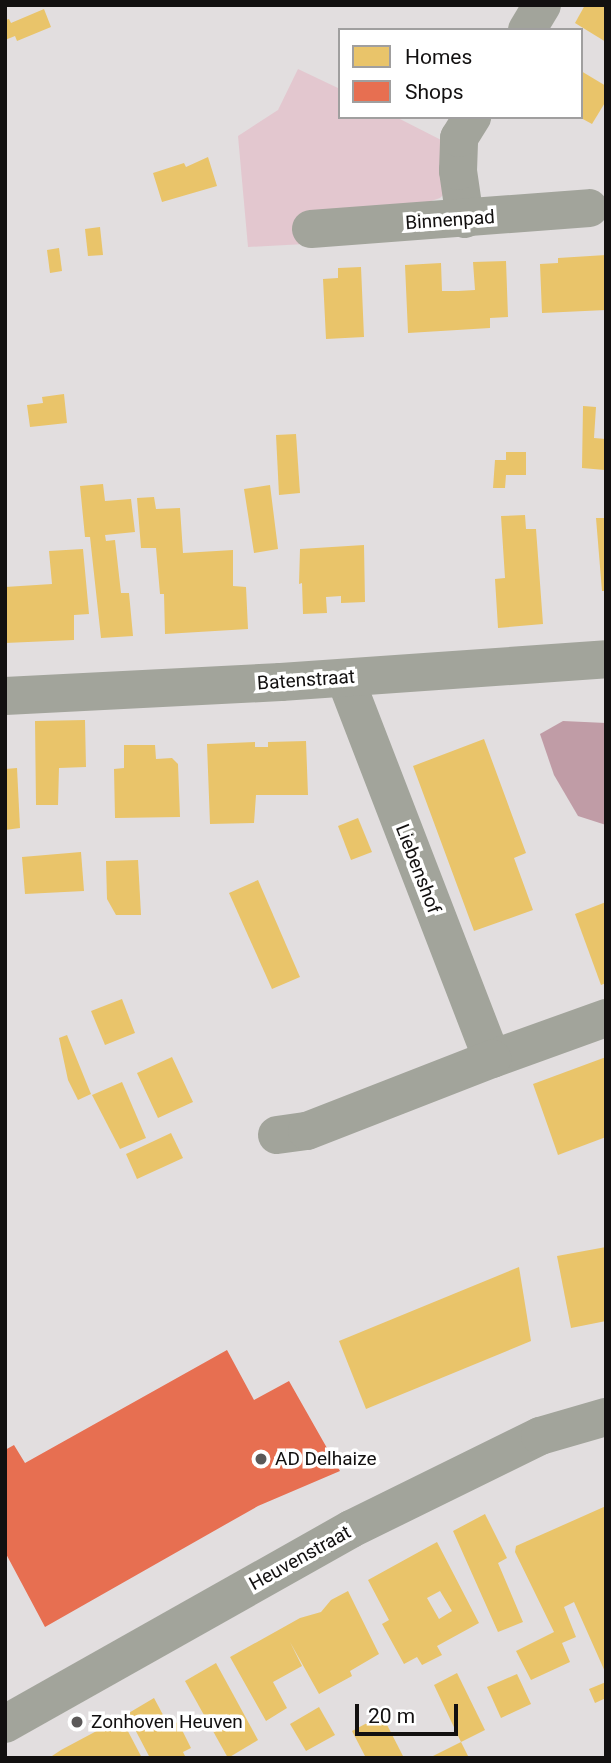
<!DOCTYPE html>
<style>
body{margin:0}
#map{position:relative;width:611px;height:1763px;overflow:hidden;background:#e2dedf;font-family:Roboto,sans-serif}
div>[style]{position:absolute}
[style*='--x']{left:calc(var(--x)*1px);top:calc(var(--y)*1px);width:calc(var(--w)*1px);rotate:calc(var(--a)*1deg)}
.green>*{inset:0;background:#e3c7cf}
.water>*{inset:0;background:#c09ca6}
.homes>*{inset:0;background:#e9c46a}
.shops>*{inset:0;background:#e76f51}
.minor>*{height:38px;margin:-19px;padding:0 19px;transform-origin:19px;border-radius:19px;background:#a2a49b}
.dots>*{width:19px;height:19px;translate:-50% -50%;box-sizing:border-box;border:4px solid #fff;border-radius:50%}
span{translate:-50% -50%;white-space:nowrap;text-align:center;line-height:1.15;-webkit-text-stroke:7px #fff;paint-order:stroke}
.street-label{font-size:19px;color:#121010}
.poi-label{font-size:19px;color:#121010}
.left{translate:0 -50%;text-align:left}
.frame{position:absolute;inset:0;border:7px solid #121010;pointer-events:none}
.legend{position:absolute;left:338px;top:28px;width:245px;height:91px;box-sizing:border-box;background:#fff;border:2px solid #a09f9f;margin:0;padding:9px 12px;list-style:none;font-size:21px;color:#121010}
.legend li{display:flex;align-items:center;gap:14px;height:35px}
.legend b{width:35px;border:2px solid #a09f9f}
.scale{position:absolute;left:355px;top:1704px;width:103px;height:32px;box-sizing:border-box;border:4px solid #121010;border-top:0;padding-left:9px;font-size:21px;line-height:24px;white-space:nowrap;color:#121010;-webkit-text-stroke:5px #fff;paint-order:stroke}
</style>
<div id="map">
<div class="green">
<i style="clip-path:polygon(298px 69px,340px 89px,340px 117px,396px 117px,449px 144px,444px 194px,440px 198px,305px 244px,248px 247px,238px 136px,278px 110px)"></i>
</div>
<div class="water">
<i style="clip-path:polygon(563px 721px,606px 723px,606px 825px,578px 816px,554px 775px,540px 734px)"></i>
</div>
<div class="homes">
<i style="clip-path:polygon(585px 5px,606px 5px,606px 42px,575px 23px)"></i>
<i style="clip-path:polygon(44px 9px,51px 27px,17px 41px,15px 36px,5px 40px,5px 20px,9px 19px,11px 23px)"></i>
<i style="clip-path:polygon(581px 71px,606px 86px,606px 101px,592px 124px,581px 118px)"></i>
<i style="clip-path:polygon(208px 157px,217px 186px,162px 202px,153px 173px,184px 163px,186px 167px)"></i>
<i style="clip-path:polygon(100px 227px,103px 255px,88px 256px,85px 229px)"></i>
<i style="clip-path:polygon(59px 248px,62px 271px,50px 273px,47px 250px)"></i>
<i style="clip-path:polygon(606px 255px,606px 310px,542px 313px,540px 264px,558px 263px,558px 258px)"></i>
<i style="clip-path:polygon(506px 261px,508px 317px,490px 318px,490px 328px,408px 333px,405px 265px,441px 263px,442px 291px,458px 291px,475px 290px,473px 262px)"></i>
<i style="clip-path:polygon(361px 267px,364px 337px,326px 339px,323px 279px,338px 278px,338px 268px)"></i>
<i style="clip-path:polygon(64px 394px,67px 423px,30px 427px,27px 405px,43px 403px,42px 397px)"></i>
<i style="clip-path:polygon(583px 406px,596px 407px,594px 438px,606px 439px,605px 470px,582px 468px)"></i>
<i style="clip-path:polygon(296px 434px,300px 493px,279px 495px,276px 435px)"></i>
<i style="clip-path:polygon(506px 452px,526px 452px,526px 475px,506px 475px,505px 488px,493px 488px,495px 460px,506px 460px)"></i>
<i style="clip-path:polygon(103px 484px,105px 501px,131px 499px,135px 532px,105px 535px,106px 541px,115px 540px,121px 593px,129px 593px,133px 636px,101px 638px,90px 537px,85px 537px,80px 486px)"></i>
<i style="clip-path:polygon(270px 485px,278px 549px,254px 553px,244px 489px)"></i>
<i style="clip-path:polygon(154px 497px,156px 509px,180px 508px,183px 553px,233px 550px,233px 586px,246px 587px,248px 629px,165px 634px,164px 594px,160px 594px,156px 548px,141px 548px,137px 498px)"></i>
<i style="clip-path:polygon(525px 515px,526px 529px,536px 529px,543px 624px,498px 628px,495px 579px,505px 578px,501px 516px)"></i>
<i style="clip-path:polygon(596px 518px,606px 518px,606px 591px,602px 591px)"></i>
<i style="clip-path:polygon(364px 545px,365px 602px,341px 603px,341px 596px,326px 597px,327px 613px,303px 614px,302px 583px,299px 584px,300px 549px)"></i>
<i style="clip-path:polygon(83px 549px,89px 614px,74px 615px,74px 640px,5px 643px,5px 587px,52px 584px,49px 551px)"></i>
<i style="clip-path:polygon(85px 720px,86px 767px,59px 768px,58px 805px,36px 805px,35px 721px)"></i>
<i style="clip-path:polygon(484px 739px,526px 853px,514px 858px,533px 910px,474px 931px,413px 766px)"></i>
<i style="clip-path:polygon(306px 741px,308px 795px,256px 795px,254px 823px,210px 824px,207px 744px,255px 742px,255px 747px,268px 747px,268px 742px)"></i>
<i style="clip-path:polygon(124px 745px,155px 745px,156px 759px,172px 758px,178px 764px,180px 817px,115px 818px,114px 769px,124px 768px)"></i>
<i style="clip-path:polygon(17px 768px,20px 828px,5px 830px,5px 769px)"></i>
<i style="clip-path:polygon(358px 818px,372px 852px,351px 860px,338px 826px)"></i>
<i style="clip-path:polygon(81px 852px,84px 891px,25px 894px,22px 857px)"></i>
<i style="clip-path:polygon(138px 860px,141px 915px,116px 915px,107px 899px,106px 861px)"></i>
<i style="clip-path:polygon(258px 880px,300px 977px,272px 989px,229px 893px)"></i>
<i style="clip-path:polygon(606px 902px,606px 983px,601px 985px,575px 914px)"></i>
<i style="clip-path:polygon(122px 999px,135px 1033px,105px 1045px,91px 1011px)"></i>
<i style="clip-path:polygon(67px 1035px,91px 1094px,78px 1100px,68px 1080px,59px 1038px)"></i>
<i style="clip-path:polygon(172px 1057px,193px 1102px,158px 1118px,137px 1073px)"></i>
<i style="clip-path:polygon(606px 1057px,606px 1137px,558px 1155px,533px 1084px)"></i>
<i style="clip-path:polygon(122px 1082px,146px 1138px,120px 1149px,92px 1095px)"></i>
<i style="clip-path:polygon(171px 1133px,183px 1158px,137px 1179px,126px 1154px)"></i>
<i style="clip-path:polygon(606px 1247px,606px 1321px,571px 1328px,557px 1256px)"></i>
<i style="clip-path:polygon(519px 1267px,531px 1341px,366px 1409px,339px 1341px)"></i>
<i style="clip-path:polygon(606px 1506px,606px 1674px,574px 1602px,564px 1607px,576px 1637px,562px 1643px,570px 1662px,531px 1680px,516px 1651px,554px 1632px,515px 1552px,516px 1546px)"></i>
<i style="clip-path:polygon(485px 1514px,507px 1558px,498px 1563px,523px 1622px,498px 1632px,453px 1531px)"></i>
<i style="clip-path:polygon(evenodd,437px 1542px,479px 1623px,437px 1646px,442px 1655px,422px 1665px,417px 1657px,404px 1664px,382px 1624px,389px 1620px,368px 1580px,437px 1542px,440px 1591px,452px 1611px,439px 1619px,427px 1598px,440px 1591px)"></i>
<i style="clip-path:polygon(348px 1591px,379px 1654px,350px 1671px,352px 1676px,319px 1694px,290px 1642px,302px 1666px,273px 1682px,287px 1708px,266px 1721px,230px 1657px,300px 1618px,321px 1612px,331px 1600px)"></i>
<i style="clip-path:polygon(216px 1663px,258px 1740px,228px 1758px,185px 1681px)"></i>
<i style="clip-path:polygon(457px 1673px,485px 1730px,461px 1742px,434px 1685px)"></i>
<i style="clip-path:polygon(517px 1674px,531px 1704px,501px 1718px,487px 1687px)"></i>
<i style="clip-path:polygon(606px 1682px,606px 1698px,595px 1703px,589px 1689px)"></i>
<i style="clip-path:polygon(154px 1698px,169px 1726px,178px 1722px,191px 1748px,183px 1752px,186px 1758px,150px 1758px,127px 1714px)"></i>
<i style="clip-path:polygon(319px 1707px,335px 1735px,306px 1751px,290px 1724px)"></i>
<i style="clip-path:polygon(382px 1715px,404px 1758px,366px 1758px,352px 1731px)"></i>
<i style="clip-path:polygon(121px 1718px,142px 1758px,49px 1758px,61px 1750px)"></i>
<i style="clip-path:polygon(461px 1742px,469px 1758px,429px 1758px)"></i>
</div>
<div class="shops">
<i style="clip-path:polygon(227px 1350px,254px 1400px,289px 1381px,340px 1471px,258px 1506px,45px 1627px,5px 1552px,5px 1450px,14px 1445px,25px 1463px)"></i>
</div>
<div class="minor">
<i style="--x:527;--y:30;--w:29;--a:-59"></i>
<i style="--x:465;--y:219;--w:49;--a:-98.3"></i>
<i style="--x:458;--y:171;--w:33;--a:-88"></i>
<i style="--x:459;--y:138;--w:25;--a:-58"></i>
<i style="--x:311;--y:229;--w:279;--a:-4.3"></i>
<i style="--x:345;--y:678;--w:408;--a:68.9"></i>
<i style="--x:492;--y:1059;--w:121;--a:-19.8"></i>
<i style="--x:5;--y:696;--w:276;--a:-2.9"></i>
<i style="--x:281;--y:682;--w:326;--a:-4"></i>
<i style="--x:277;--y:1135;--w:30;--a:-8"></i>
<i style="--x:307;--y:1131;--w:199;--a:-21.3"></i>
<i style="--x:5;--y:1724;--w:397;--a:-29.4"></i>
<i style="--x:351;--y:1529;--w:211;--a:-26.2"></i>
<i style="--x:540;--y:1436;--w:69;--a:-16.1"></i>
</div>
<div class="dots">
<i style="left:261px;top:1459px;background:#5b5858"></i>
<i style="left:77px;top:1722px;background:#5b5858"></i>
</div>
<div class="street-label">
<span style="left:450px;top:220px;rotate:-4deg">Binnenpad</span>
<span style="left:306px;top:680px;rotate:-4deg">Batenstraat</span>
<span style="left:418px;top:869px;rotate:69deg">Liebenshof</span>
<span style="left:300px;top:1558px;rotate:-29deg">Heuvenstraat</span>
</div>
<div class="poi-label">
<span class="left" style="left:275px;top:1459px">AD Delhaize</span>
<span class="left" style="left:91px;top:1722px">Zonhoven Heuven</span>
</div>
<div class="frame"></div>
<ul class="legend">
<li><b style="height:19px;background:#e9c46a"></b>Homes</li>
<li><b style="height:19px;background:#e76f51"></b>Shops</li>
</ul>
<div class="scale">20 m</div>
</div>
